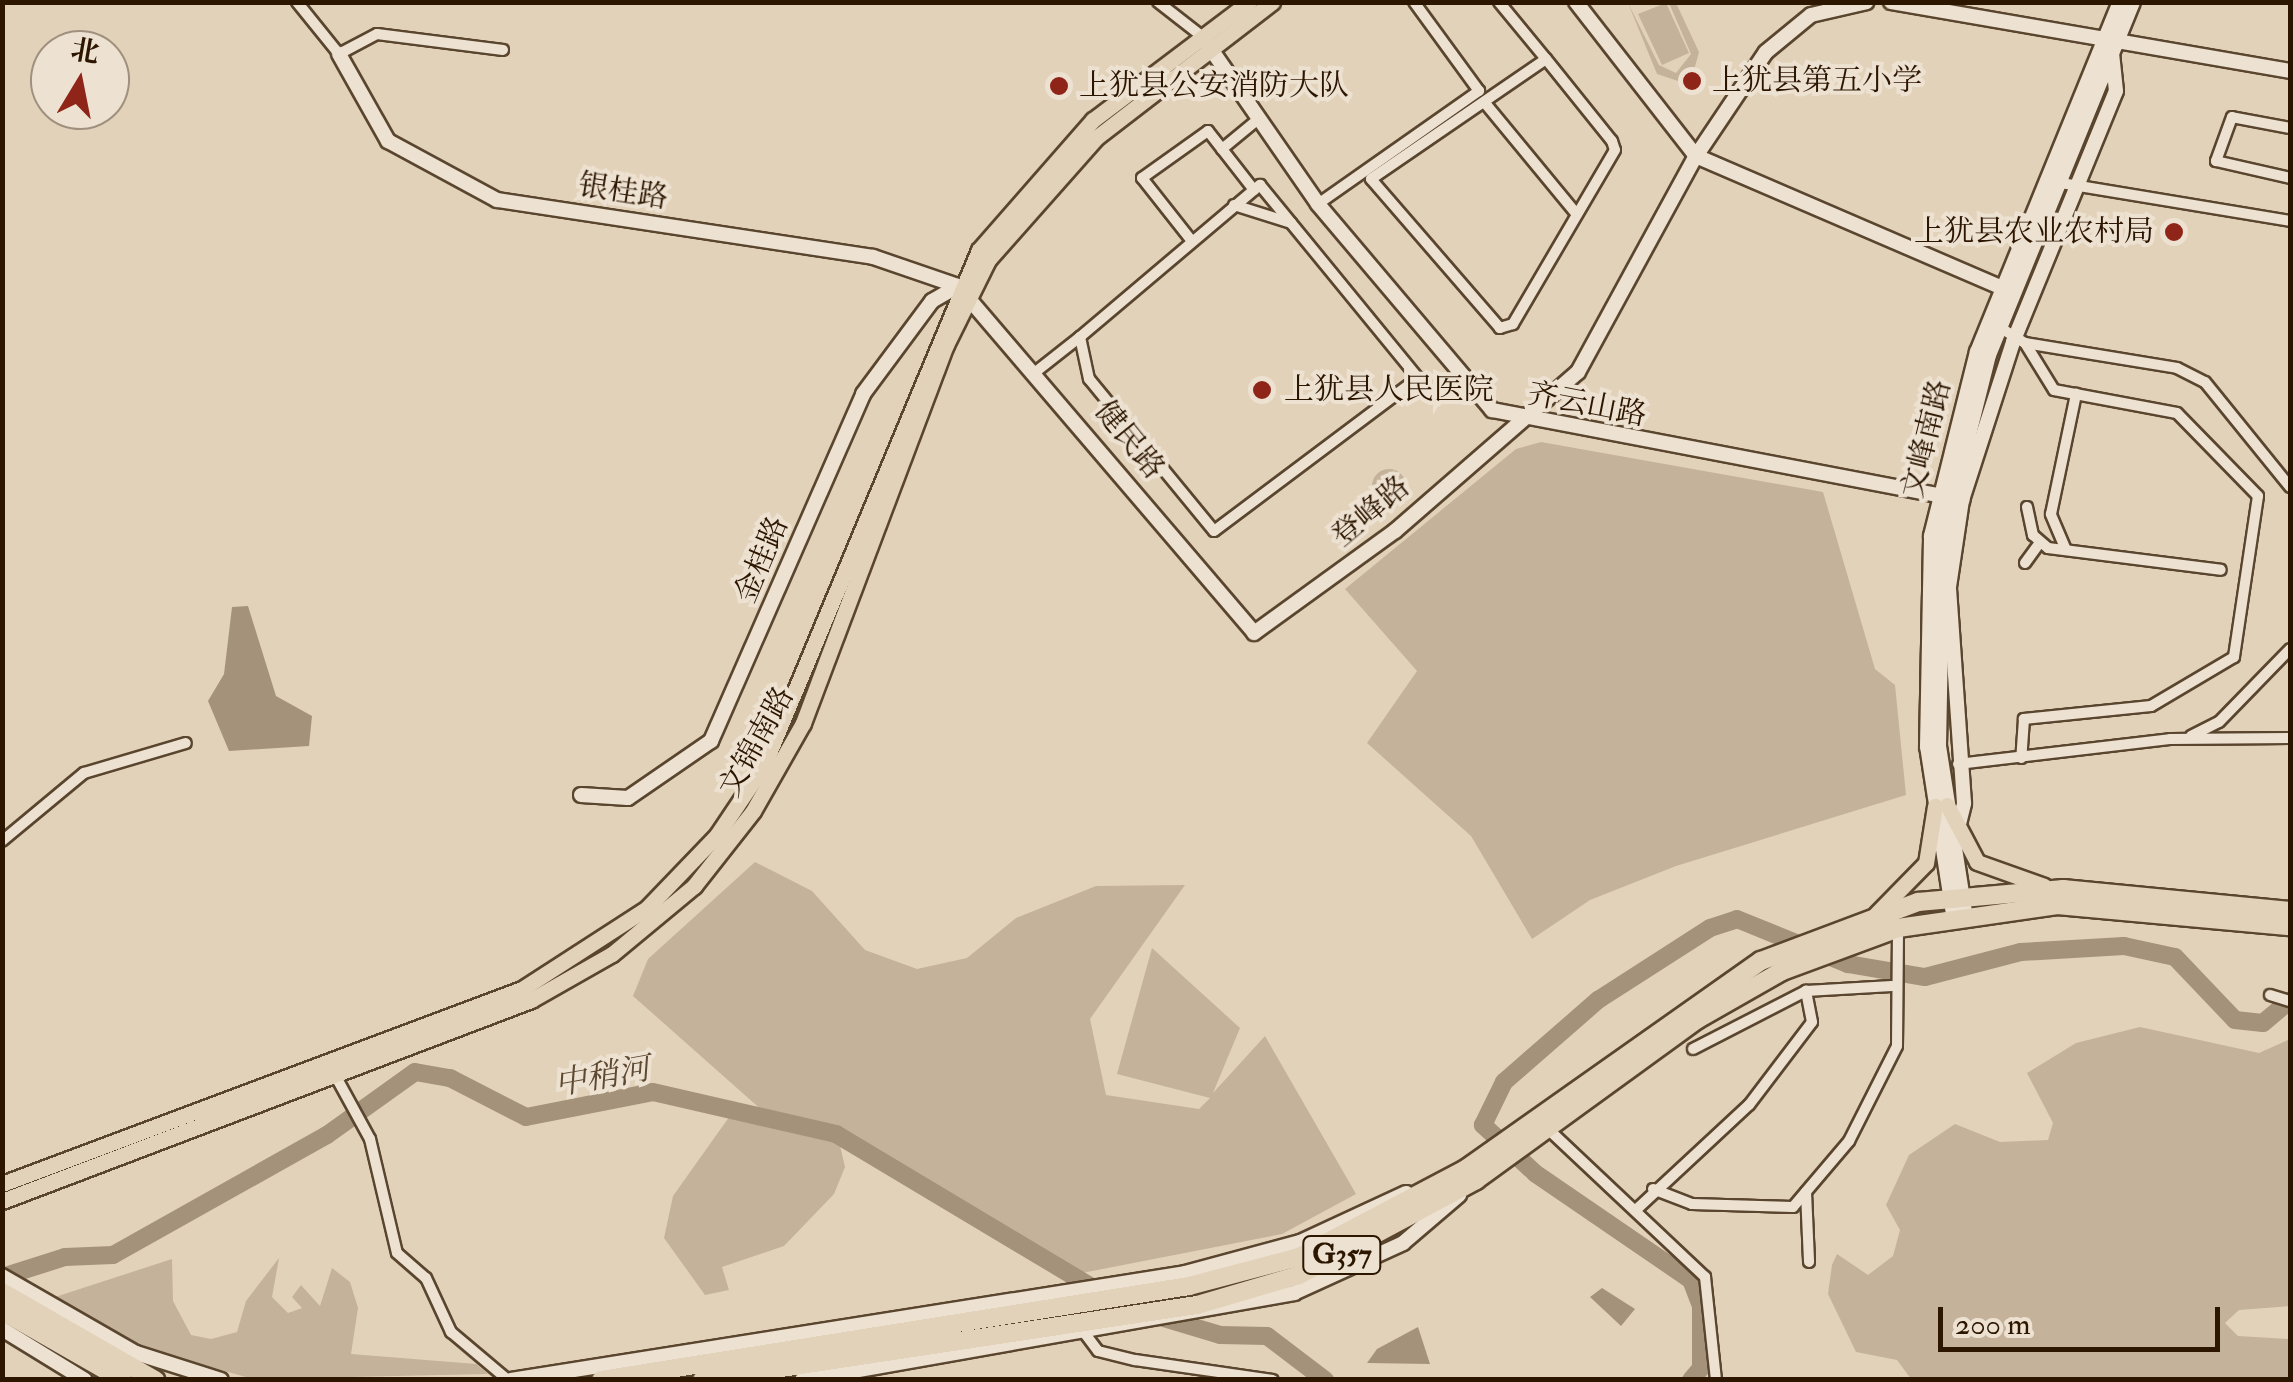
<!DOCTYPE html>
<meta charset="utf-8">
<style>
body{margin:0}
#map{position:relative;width:2293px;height:1382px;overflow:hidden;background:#e3d2ba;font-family:"IM FELL Double Pica","Noto Serif SC",serif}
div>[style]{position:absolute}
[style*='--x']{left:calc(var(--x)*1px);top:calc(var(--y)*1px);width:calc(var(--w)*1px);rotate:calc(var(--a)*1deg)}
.green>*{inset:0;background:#c4b29a}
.round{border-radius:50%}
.water>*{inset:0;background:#a5927b}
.river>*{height:18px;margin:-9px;padding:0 9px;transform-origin:9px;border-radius:9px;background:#a5927b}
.roads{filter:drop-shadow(2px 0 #5a452e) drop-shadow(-2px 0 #5a452e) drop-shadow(0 2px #5a452e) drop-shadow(0 -2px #5a452e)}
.street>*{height:10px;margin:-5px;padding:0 5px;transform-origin:5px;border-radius:5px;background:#ede2d2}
.secondary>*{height:14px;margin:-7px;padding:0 7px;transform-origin:7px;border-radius:7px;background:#ede2d2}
.primary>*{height:15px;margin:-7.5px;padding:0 7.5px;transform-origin:7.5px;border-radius:7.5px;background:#e3d2ba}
.highway>*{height:18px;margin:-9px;padding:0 9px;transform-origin:9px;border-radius:9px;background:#e3d2ba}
.dots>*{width:28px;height:28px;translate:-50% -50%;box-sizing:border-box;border:5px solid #ede2d2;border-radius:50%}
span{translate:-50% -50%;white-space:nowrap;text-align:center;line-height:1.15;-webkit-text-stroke:8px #ede2d2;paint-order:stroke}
.shield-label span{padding:2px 8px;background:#ede2d2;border:2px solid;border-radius:8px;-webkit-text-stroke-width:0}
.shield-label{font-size:28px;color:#2d1600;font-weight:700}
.poi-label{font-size:30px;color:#2d1600}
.left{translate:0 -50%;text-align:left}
.right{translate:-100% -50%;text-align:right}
.street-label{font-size:30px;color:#2d1600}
.water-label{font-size:32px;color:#5d4831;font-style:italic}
.frame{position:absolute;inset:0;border:5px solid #2d1600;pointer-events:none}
.north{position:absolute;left:30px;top:30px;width:100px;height:100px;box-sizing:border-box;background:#ede2d2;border:2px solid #a0907e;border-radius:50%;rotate:10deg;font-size:28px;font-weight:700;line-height:40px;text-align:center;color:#2d1600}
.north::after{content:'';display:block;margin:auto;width:35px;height:45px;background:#8f2418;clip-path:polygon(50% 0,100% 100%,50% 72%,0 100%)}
.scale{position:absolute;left:1938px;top:1307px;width:282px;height:45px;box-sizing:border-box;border:5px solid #2d1600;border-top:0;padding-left:12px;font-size:30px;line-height:35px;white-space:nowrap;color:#2d1600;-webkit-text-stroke:8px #ede2d2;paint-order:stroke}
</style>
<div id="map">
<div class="green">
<i style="clip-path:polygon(1628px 3px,1659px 65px,1676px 73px,1691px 54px,1669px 3px,1676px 3px,1699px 52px,1693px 74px,1678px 81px,1657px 74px)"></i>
<i style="clip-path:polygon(1666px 3px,1689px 53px,1662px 65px,1638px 14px)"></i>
<i style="clip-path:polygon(1541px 442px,1823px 492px,1875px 669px,1895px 685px,1906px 795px,1676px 866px,1590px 900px,1532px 939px,1471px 836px,1367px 743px,1417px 671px,1345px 589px,1516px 449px)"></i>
<i class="round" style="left:1372px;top:469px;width:34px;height:34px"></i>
<i style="clip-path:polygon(755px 862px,812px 891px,865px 950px,917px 969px,967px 958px,1016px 918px,1096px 886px,1185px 885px,1090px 1019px,1106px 1095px,1199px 1109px,1210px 1098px,1117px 1074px,1152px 948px,1240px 1028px,1213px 1093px,1265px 1036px,1356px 1194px,1282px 1234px,1082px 1273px,1002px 1240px,883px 1156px,772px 1119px,633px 996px,648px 959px)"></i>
<i style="clip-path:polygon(2140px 1027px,2259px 1053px,2290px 1039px,2290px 1306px,2239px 1310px,2225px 1323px,2238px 1336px,2290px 1339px,2289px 1379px,1911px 1379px,1897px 1360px,1856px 1352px,1828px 1294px,1832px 1265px,1837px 1254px,1868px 1275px,1893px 1256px,1900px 1230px,1886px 1205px,1909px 1155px,1955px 1124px,2000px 1142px,2048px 1140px,2053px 1123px,2027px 1073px,2076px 1043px)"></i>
<i style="clip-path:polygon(732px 1113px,838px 1137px,845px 1167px,834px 1194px,784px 1246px,722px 1267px,729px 1290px,705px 1295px,664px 1238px,673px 1196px)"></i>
<i style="clip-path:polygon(279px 1258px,272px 1297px,288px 1313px,302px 1308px,292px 1297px,301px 1285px,320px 1306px,332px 1268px,350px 1282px,358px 1308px,351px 1354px,476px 1364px,488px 1374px,253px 1379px,132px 1345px,49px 1299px,172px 1259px,173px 1301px,191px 1335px,211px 1339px,237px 1332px,246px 1301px)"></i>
</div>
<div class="water">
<i style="clip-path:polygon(248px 606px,276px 696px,312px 716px,309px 746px,229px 751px,208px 701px,224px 674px,232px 607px)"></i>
<i style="clip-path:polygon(1602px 1288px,1635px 1309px,1621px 1326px,1590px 1297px)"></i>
<i style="clip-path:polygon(1418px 1327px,1430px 1364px,1367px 1363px,1377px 1349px)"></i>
</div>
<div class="river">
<i style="--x:2;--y:1277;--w:66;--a:-17.6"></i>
<i style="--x:65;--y:1257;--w:48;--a:-2.4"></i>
<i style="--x:113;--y:1255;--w:245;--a:-29.3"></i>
<i style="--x:327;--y:1135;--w:108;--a:-35.6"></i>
<i style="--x:415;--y:1072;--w:36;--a:10"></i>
<i style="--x:450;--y:1078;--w:85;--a:27.2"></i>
<i style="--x:526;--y:1117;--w:129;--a:-11.1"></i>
<i style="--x:653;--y:1092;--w:188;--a:12.9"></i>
<i style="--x:836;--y:1134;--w:311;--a:30.9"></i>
<i style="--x:1150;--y:1314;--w:73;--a:16.7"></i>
<i style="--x:1220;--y:1335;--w:47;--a:1.2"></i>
<i style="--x:1267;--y:1336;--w:73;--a:37.2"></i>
<i style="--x:1691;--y:1380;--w:16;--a:-50"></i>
<i style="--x:1701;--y:1368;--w:62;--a:-90"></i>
<i style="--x:1701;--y:1306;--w:28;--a:-111"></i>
<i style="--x:1691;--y:1280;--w:189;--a:-145.6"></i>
<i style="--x:1535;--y:1173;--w:71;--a:-137.3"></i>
<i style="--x:1483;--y:1125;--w:48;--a:-64"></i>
<i style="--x:1504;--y:1082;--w:125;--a:-41.1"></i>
<i style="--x:1598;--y:1000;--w:133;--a:-32.7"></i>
<i style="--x:1710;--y:928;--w:28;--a:-18"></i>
<i style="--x:1737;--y:919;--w:120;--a:22.1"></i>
<i style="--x:1848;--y:964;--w:78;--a:9.6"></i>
<i style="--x:1925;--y:977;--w:99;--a:-14.6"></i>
<i style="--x:2021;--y:952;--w:103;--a:-3.3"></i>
<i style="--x:2124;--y:946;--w:52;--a:12.2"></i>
<i style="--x:2175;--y:957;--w:87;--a:46.4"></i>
<i style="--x:2235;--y:1020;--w:28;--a:6"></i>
<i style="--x:2263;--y:1023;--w:35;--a:-40"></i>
</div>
<div class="roads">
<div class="street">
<i style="--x:297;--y:2;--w:67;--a:51.1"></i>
<i style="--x:339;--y:54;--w:43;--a:-27.8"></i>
<i style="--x:377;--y:34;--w:127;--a:7.2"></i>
<i style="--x:1158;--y:2;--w:57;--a:37.9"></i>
<i style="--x:1499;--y:2;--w:74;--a:50.5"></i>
<i style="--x:1546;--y:59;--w:105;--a:51.2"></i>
<i style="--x:1612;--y:141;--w:9;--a:72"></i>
<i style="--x:1615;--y:150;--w:202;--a:120.4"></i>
<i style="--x:1513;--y:324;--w:14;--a:163"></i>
<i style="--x:1500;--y:328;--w:197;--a:-130.9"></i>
<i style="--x:1371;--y:179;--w:212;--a:-34.4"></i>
<i style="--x:1485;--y:103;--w:141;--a:50.5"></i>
<i style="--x:2290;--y:128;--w:59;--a:-169.3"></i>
<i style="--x:2232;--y:117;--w:47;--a:110"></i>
<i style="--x:2216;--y:161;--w:76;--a:12.9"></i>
<i style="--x:2055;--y:182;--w:238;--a:9.4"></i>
<i style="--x:1260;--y:185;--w:249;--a:50.7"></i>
<i style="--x:1418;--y:378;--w:255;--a:143.1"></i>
<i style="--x:1214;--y:531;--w:197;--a:-129.4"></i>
<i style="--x:1089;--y:379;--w:43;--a:-102.1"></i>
<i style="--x:1080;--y:337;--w:236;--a:-40.2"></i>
<i style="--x:1254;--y:190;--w:52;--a:-128"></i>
<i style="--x:1222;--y:149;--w:44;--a:-39.5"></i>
<i style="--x:1318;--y:204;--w:197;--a:-35.1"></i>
<i style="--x:1479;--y:91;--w:110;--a:-126.1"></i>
<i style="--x:1234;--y:205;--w:60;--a:17.5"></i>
<i style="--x:1191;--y:240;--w:79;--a:-128.3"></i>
<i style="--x:1142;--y:178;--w:81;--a:-35.5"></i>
<i style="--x:1208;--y:131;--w:23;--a:52"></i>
<i style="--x:1996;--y:325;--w:34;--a:32"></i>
<i style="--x:2025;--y:343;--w:55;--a:58.3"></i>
<i style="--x:2054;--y:390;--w:125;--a:10.6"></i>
<i style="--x:2177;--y:413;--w:116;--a:45.7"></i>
<i style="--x:2258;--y:496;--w:163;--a:98.5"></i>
<i style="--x:2234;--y:657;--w:96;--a:149.4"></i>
<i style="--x:2151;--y:706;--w:128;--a:174.2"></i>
<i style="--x:2024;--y:719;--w:39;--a:94"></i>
<i style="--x:2025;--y:343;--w:154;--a:9.3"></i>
<i style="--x:2177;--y:368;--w:31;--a:27"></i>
<i style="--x:2205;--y:382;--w:135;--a:51"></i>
<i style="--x:1038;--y:370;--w:53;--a:-38.2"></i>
<i style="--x:2027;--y:507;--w:29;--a:78"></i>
<i style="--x:2033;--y:535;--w:20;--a:41"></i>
<i style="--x:2048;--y:548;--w:174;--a:7.2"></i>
<i style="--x:2066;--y:550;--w:39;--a:-113"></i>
<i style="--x:2051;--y:514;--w:123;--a:-78.2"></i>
<i style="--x:2025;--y:563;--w:24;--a:-54"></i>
<i style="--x:2191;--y:736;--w:31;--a:-27"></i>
<i style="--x:2219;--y:722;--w:102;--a:-45.8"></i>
<i style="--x:1958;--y:764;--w:213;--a:-6.7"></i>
<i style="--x:2170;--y:739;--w:120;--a:-0.5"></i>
<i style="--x:2;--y:841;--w:107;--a:-39.7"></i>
<i style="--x:84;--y:773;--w:106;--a:-16.4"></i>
<i style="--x:2270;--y:995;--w:21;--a:17"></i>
<i style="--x:1693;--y:1049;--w:127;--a:-27.2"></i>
<i style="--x:335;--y:1075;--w:73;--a:61.3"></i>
<i style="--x:370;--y:1139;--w:117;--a:76.7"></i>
<i style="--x:397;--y:1253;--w:38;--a:41"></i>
<i style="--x:426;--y:1278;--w:60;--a:65.2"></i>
<i style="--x:451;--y:1332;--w:75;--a:40.1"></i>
<i style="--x:1548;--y:1129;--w:216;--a:43.3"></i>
<i style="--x:1705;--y:1277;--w:104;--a:83.9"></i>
<i style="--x:1653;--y:1189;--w:42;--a:21"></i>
<i style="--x:1692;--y:1204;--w:101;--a:1.7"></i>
<i style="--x:1793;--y:1207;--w:87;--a:-49.7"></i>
<i style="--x:1849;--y:1141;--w:106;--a:-63.2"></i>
<i style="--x:1897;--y:1046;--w:118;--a:-89.5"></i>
<i style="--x:1806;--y:1192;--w:70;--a:87.5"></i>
<i style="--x:1638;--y:1208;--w:151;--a:-42.9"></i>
<i style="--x:1749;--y:1105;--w:104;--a:-52.8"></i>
<i style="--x:1812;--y:1022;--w:32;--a:-101"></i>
<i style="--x:1806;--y:991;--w:86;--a:-3.3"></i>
<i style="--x:1086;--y:1335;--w:20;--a:53"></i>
<i style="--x:1098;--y:1351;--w:38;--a:14"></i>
<i style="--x:1135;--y:1360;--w:139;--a:8.2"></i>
</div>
<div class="secondary">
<i style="--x:1576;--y:2;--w:195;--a:52.1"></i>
<i style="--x:1696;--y:156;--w:339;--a:23.3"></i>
<i style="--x:1891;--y:2;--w:405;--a:9.8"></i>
<i style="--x:1206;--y:42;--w:197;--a:55.3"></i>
<i style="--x:1318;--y:204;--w:270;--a:49.8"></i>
<i style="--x:1492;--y:410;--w:479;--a:10.8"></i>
<i style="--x:339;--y:54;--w:100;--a:60.6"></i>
<i style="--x:388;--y:141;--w:124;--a:28.4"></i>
<i style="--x:497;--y:200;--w:380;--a:8.6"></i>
<i style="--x:873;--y:257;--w:90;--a:18.8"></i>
<i style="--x:958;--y:286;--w:456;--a:49.5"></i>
<i style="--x:1254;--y:633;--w:174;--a:-35.9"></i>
<i style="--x:1395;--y:531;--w:242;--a:-41"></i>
<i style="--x:1578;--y:372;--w:246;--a:-61.4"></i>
<i style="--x:1696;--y:156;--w:125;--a:-56.1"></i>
<i style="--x:1766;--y:52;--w:58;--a:-39.4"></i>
<i style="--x:1811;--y:15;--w:57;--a:-13.1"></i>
<i style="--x:581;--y:795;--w:47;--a:3.7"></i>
<i style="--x:628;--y:798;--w:101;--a:-34.5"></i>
<i style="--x:711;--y:741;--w:379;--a:-66.3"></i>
<i style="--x:863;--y:394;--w:116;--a:-53.4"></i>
<i style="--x:932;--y:301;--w:30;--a:-30"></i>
<i style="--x:1956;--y:836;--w:34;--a:-76"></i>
<i style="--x:1964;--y:803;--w:217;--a:-94"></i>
<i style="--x:1949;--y:587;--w:88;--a:-81.5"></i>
<i style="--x:1962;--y:500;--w:166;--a:-72.1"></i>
<i style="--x:2013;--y:342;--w:271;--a:-67.7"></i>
<i style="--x:2116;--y:91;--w:36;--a:-96"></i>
<i style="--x:1965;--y:912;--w:168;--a:-98.9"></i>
<i style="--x:1939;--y:746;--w:208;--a:-88.9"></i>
<i style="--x:1943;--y:538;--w:189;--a:-75.9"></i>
<i style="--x:1989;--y:355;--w:381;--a:-67.8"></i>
<i style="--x:1953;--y:914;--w:169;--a:-98.8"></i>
<i style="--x:1927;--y:747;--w:211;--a:-88.9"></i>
<i style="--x:1931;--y:536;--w:190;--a:-76"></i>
<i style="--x:1977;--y:352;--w:378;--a:-67.8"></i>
<i style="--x:2;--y:1276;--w:155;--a:29.9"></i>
<i style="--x:136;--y:1353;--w:89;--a:17.6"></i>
<i style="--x:2;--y:1329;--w:97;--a:31.6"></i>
<i style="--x:511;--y:1380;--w:682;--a:-9.02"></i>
<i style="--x:1185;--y:1273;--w:119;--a:-15.1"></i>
<i style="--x:1300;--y:1242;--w:117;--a:-24.8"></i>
<i style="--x:802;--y:1380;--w:500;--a:-10"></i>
<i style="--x:1294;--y:1293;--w:120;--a:-24.6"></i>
<i style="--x:1403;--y:1243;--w:74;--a:-40.6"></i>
</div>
<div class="primary">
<i style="--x:1947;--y:805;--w:64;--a:62.2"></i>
<i style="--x:1977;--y:862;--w:71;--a:19.7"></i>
<i style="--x:1876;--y:914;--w:71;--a:-45.6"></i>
<i style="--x:1926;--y:863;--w:58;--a:-81"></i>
<i style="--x:2;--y:1184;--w:555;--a:-20.56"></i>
<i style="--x:522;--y:989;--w:149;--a:-32.9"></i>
<i style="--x:647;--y:908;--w:101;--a:-46.2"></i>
<i style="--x:717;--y:835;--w:84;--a:-56.1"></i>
<i style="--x:764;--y:765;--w:558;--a:-67.34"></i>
<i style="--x:979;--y:250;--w:173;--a:-48.8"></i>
<i style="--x:1093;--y:120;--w:196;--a:-37.1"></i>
<i style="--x:2;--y:1201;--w:566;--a:-20.8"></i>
<i style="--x:531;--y:1000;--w:93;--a:-29.6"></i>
<i style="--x:612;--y:954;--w:107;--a:-39.7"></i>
<i style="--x:694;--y:886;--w:95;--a:-51.8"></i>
<i style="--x:753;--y:811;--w:101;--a:-60.4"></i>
<i style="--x:803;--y:723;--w:404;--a:-69.3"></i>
<i style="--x:946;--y:345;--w:95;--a:-63.7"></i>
<i style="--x:988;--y:260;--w:164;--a:-48.5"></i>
<i style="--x:1097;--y:137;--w:221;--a:-37.6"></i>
</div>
<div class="highway">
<i style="--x:2;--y:1292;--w:177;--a:29.9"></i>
<i style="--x:2;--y:1311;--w:139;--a:29.7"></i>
<i style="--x:601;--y:1380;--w:595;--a:-9.08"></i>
<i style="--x:1189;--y:1286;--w:114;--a:-14.8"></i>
<i style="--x:1299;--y:1257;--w:189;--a:-27.8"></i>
<i style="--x:1466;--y:1169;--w:361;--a:-35.2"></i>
<i style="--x:1761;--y:961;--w:168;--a:-20.6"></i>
<i style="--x:1918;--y:902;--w:146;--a:-5.1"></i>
<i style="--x:2063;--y:889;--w:228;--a:5.5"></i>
<i style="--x:702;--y:1380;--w:501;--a:-8.62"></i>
<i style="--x:1197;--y:1305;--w:106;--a:-16.4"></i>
<i style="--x:1299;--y:1275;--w:201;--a:-28.2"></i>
<i style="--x:1476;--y:1180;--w:274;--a:-36"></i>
<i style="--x:1698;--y:1019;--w:97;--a:-29.7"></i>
<i style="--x:1782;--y:971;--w:124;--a:-20.3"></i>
<i style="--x:1898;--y:928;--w:161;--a:-8.2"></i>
<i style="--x:2057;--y:905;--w:234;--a:5.2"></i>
</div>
</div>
<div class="dots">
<i style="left:1692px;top:81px;background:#8f2418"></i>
<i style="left:1059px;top:86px;background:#8f2418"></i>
<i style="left:2174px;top:232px;background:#8f2418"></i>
<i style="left:1262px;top:390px;background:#8f2418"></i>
</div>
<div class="shield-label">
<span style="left:1342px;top:1255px">G357</span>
</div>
<div class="poi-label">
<span class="left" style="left:1712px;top:81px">上犹县第五小学</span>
<span class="left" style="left:1079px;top:86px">上犹县公安消防大队</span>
<span class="right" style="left:2154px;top:232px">上犹县农业农村局</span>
<span class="left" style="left:1284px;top:390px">上犹县人民医院</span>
</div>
<div class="street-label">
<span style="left:623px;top:192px;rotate:9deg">银桂路</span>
<span style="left:1587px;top:405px;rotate:11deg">齐云山路</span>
<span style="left:1927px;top:439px;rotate:-76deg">文峰南路</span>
<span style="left:1129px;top:440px;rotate:51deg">健民路</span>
<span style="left:1371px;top:512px;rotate:-40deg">登峰路</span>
<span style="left:762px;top:560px;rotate:-67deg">金桂路</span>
<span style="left:757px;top:742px;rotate:-61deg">文锦南路</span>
</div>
<div class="water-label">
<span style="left:602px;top:1077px;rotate:-10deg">中稍河</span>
</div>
<div class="frame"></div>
<div class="north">北</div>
<div class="scale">200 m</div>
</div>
